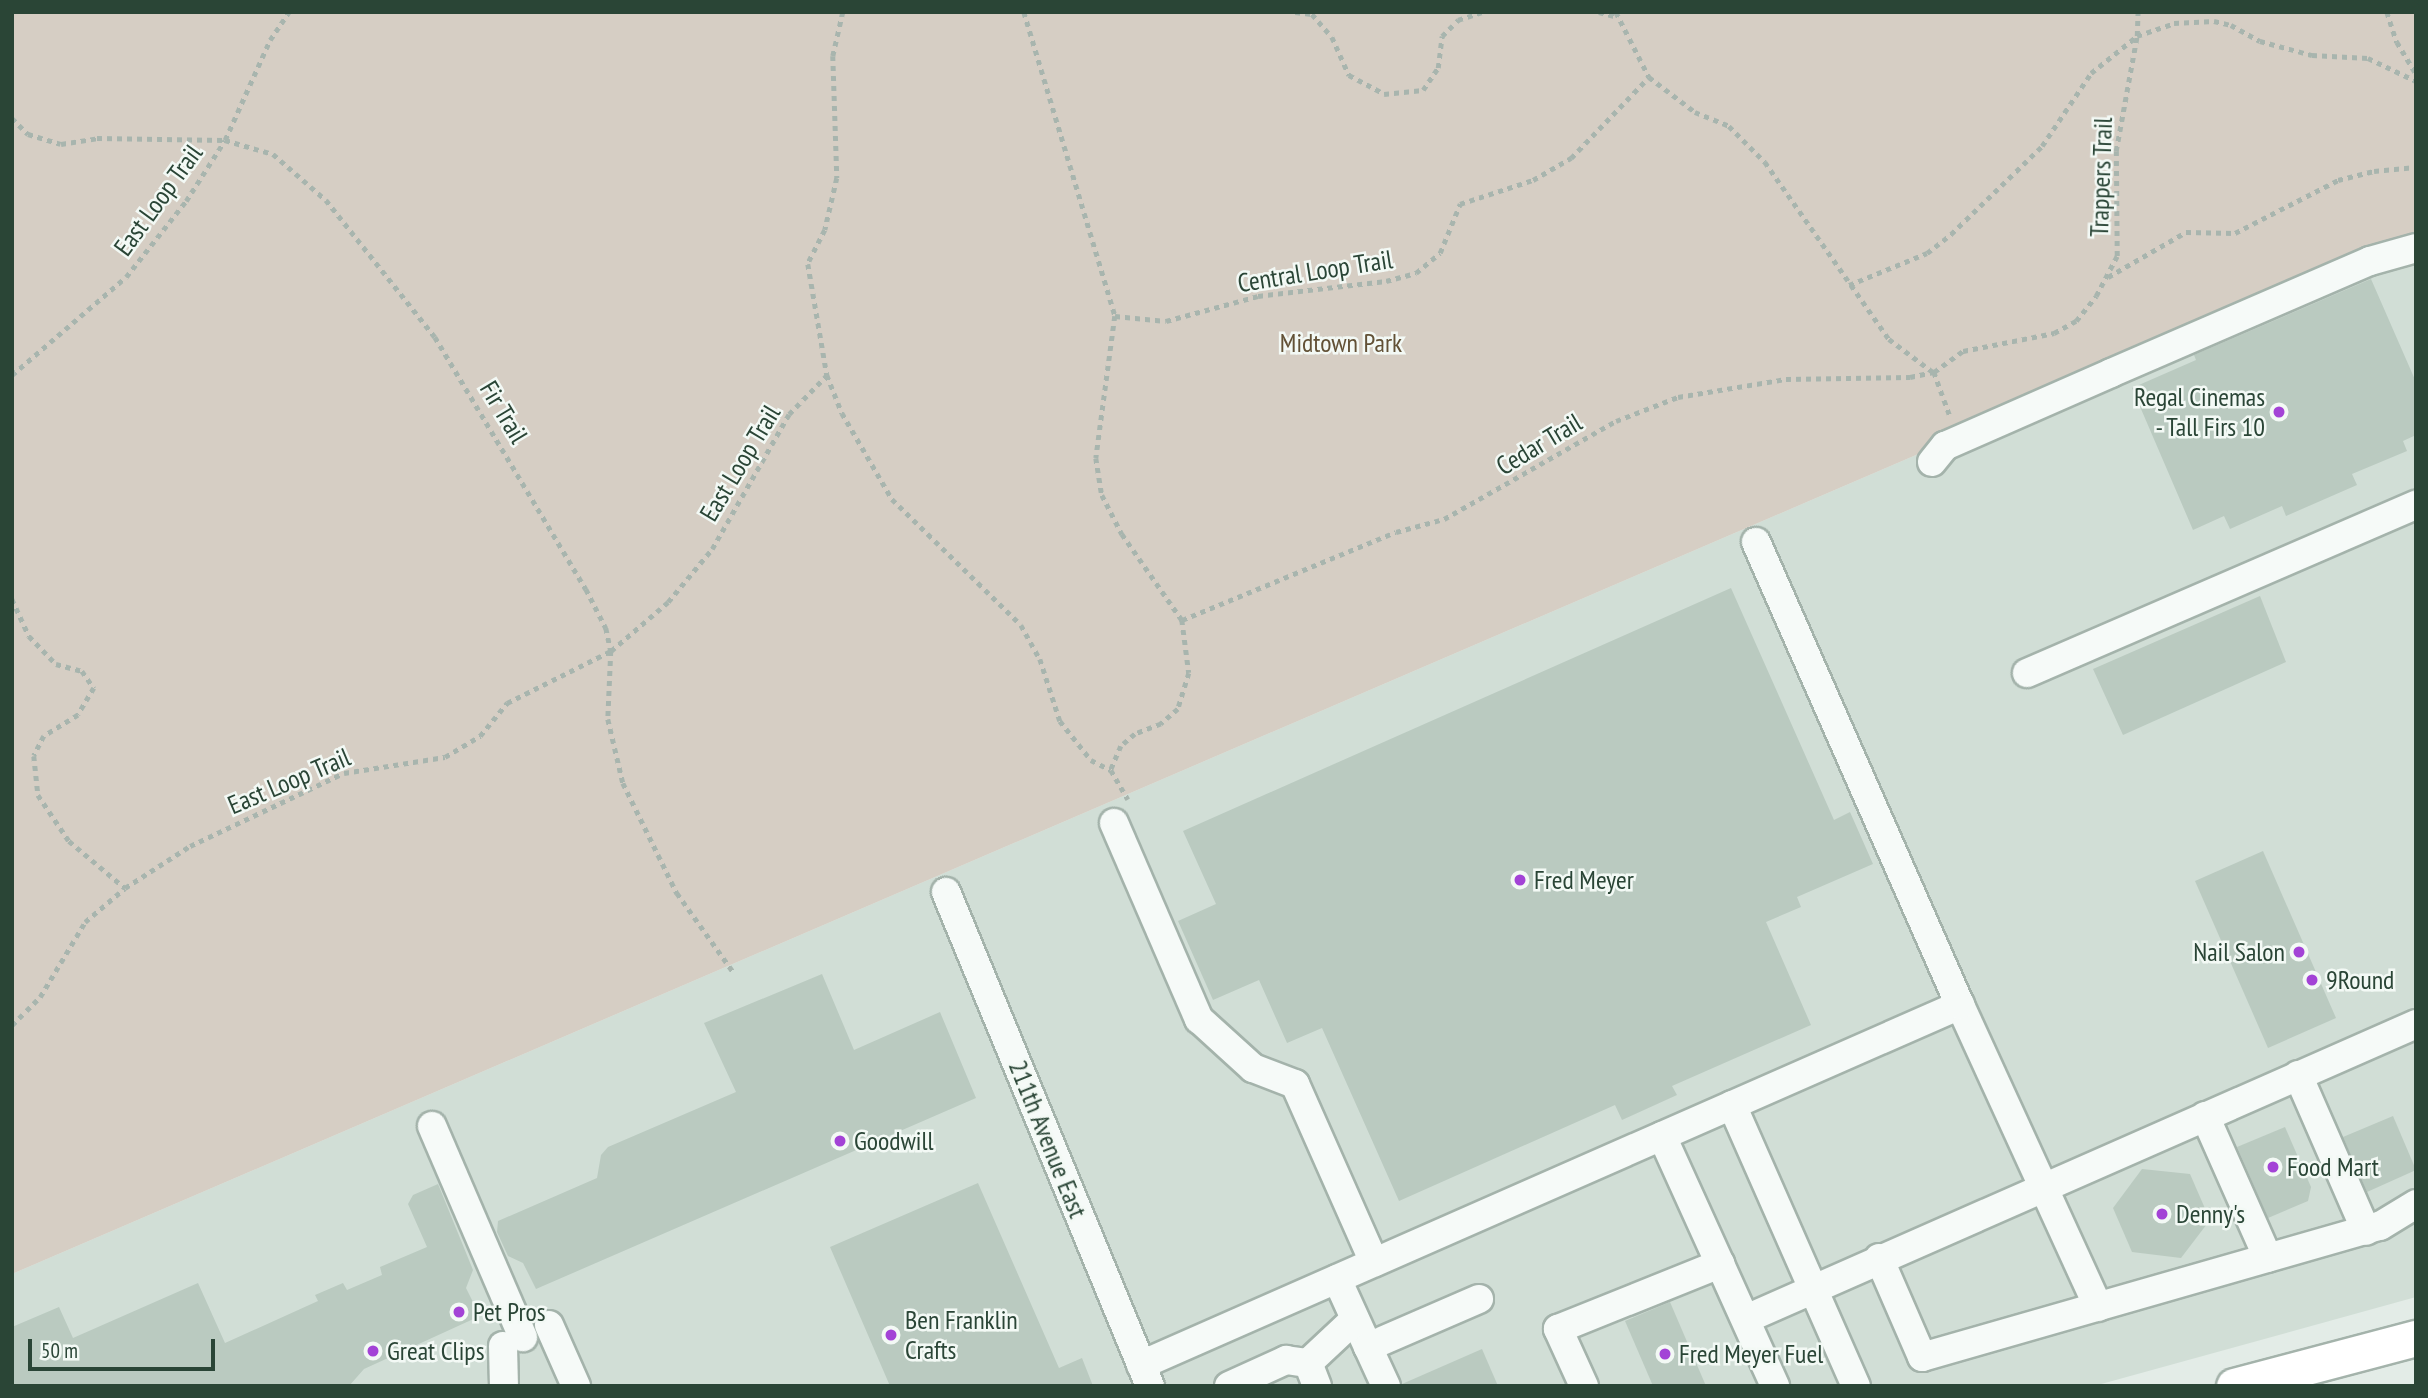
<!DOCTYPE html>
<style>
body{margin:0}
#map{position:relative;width:2428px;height:1398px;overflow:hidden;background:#e3ece7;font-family:"PT Sans Narrow",sans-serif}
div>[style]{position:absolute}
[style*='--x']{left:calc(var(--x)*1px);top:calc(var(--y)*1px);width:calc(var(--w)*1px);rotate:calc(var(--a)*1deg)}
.built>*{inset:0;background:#d1ded6}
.green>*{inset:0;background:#d6cec4}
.building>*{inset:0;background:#bacac0}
.path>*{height:4.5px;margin-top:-2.25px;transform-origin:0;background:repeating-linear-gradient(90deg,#a8b5ae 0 5px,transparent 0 10px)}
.roads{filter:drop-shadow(2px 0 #a4b3ab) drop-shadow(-2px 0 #a4b3ab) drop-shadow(0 2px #a4b3ab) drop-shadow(0 -2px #a4b3ab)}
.minor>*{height:28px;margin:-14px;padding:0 14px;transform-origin:14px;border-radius:14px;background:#f6faf8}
.major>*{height:35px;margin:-17.5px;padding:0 17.5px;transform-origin:17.5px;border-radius:17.5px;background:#fff}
.dots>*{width:19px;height:19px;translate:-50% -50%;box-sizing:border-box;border:4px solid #f3f9f5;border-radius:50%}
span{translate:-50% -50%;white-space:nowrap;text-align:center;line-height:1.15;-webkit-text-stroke:5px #f3f9f5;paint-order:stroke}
.street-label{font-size:26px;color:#2a4536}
.park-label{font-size:26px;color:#625136}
.poi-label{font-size:26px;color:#2a4536}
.right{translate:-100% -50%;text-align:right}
.left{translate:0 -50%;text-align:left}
.frame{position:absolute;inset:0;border:14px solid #2a4536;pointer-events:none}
.scale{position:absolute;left:28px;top:1339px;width:187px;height:32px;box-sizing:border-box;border:4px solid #2a4536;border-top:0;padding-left:9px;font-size:21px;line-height:24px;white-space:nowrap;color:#2a4536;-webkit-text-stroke:5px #f3f9f5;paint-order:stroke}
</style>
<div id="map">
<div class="built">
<i style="clip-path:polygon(2416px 240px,2416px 1297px,2094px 1386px,12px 1386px,12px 1274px)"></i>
</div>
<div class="green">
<i style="clip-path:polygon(12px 12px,2416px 12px,2416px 240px,12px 1274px)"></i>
</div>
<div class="building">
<i style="clip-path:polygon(2371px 279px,2416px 382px,2416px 435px,2403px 441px,2407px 451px,2352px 474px,2357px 485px,2286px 516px,2282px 506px,2230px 529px,2224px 516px,2193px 530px,2132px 388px,2196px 360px,2194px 355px)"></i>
<i style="clip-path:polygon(1731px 588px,1834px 820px,1850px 812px,1873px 864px,1797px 897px,1801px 907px,1766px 922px,1811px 1025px,1672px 1086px,1677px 1095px,1622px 1120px,1615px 1105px,1399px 1201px,1322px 1028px,1287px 1043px,1259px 980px,1213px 1000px,1178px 921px,1216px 904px,1183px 831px)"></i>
<i style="clip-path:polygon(2260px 596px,2286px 662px,2123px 735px,2093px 669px)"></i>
<i style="clip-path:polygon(2263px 851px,2336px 1018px,2268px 1048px,2195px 881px)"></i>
<i style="clip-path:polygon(822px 974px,854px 1050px,940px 1012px,976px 1098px,536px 1289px,523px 1263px,508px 1256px,497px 1232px,498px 1221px,597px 1178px,601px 1155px,608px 1147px,736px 1092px,704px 1023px)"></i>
<i style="clip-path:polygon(2393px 1116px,2416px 1170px,2367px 1192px,2343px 1137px)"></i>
<i style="clip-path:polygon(2285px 1127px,2311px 1187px,2308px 1201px,2268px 1218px,2237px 1147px)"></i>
<i style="clip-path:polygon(2142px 1169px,2190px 1174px,2210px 1220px,2181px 1258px,2132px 1252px,2113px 1208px)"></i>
<i style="clip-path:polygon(978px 1183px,1059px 1368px,1082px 1358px,1093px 1386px,890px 1386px,830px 1247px)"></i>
<i style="clip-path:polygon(438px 1184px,473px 1270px,466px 1288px,480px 1316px,364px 1369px,349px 1386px,12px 1386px,12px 1327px,59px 1307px,73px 1338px,198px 1283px,225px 1343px,318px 1301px,315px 1295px,343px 1283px,347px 1290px,382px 1275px,380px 1267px,427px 1247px,408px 1204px,413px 1195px)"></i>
<i style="clip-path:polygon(1670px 1302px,1706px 1386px,1653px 1386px,1625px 1321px)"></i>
<i style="clip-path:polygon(1482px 1349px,1498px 1386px,1402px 1386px,1402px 1384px)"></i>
</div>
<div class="path">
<i style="--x:843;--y:12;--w:45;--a:102.8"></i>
<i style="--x:833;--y:56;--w:122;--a:88.1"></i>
<i style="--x:837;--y:178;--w:53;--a:103"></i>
<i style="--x:825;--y:230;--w:38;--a:117"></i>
<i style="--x:808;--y:264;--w:113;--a:80.3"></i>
<i style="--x:827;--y:375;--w:41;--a:68.5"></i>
<i style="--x:842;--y:413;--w:99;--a:59.8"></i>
<i style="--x:892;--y:499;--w:180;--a:44.3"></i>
<i style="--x:1021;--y:625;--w:39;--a:61"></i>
<i style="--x:1040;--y:659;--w:65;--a:72.1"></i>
<i style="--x:1060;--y:721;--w:50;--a:51.5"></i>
<i style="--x:1091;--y:760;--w:22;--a:27"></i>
<i style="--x:1111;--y:770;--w:34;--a:60"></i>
<i style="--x:1024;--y:12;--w:317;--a:73.3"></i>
<i style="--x:1115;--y:316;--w:143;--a:97.6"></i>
<i style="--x:1096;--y:458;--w:37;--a:81"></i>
<i style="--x:1102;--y:495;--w:44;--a:62.9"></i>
<i style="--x:1122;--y:534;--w:105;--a:55.1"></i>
<i style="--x:1182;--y:620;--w:53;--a:82.5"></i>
<i style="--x:1189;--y:673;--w:38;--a:107"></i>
<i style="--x:1178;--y:709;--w:23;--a:139"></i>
<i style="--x:1161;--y:724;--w:28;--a:159"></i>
<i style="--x:1135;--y:734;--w:18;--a:139"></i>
<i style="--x:1121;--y:746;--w:26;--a:113"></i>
<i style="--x:1295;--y:12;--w:17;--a:7"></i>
<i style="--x:1312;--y:14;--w:30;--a:49"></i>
<i style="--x:1332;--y:37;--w:42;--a:65.9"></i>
<i style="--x:1349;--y:75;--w:40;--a:28"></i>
<i style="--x:1384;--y:94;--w:39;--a:-6"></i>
<i style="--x:1423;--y:90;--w:27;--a:-56"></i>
<i style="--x:1438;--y:68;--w:32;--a:-83"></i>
<i style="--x:1442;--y:36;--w:23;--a:-45"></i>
<i style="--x:1458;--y:20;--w:26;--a:-18"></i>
<i style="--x:1599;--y:12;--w:20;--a:15"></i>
<i style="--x:1616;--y:12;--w:73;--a:63.1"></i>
<i style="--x:1649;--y:77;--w:58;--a:37.3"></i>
<i style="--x:1695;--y:112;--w:37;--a:22"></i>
<i style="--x:1729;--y:126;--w:51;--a:45"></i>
<i style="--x:1765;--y:162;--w:216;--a:55"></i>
<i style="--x:1889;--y:339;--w:55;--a:36.9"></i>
<i style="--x:2387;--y:12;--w:32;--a:72"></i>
<i style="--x:2397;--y:42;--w:37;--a:59"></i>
<i style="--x:12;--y:118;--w:23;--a:45"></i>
<i style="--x:28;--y:134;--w:34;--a:17"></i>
<i style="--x:61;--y:144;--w:36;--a:-9"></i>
<i style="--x:97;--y:138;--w:128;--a:0.9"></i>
<i style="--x:225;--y:140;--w:50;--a:16.3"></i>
<i style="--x:273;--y:154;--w:70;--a:41"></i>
<i style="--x:326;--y:200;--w:175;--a:51.5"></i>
<i style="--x:435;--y:337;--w:294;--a:59.1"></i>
<i style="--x:586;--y:589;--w:44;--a:62.9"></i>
<i style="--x:606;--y:628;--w:24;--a:78"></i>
<i style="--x:611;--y:651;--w:68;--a:92.5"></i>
<i style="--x:608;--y:719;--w:66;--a:76.8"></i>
<i style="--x:623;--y:783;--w:123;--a:63.9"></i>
<i style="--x:677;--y:893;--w:98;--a:54.5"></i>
<i style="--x:2108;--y:277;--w:90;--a:-30"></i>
<i style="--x:2186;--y:232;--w:49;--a:1.2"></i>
<i style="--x:2235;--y:233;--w:116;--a:-27.2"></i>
<i style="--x:2338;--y:180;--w:37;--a:-14"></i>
<i style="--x:2374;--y:171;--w:42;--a:-5.4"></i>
<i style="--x:1849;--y:285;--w:84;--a:-22.3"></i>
<i style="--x:1927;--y:253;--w:31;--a:-38"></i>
<i style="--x:1951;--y:234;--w:127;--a:-44"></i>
<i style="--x:2042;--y:146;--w:88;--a:-56.1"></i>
<i style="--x:2091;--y:73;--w:59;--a:-38.8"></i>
<i style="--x:2137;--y:36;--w:24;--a:-88"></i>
<i style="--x:1115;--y:316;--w:51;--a:5.6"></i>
<i style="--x:1166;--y:321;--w:95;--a:-15.2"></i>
<i style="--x:1258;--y:296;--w:129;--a:-6.7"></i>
<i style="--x:1386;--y:281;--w:31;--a:-15"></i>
<i style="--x:1416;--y:273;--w:31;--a:-40"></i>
<i style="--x:1440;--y:253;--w:53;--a:-67.8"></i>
<i style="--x:1460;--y:204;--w:77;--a:-18.2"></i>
<i style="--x:1533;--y:180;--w:44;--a:-30.1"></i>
<i style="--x:1571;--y:158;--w:112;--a:-46.1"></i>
<i style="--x:1934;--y:372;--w:47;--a:70"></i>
<i style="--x:12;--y:375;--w:150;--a:-40.7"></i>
<i style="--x:126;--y:277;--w:97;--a:-51.7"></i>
<i style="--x:186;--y:201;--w:72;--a:-57.4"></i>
<i style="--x:225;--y:140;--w:110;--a:-65.8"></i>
<i style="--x:270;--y:40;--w:34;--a:-56"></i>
<i style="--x:12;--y:599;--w:41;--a:65.3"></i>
<i style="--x:29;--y:636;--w:39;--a:46"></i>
<i style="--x:56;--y:664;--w:27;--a:15"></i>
<i style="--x:82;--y:671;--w:21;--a:55"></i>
<i style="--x:94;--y:688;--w:31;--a:121"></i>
<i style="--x:78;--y:715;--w:40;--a:148"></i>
<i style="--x:44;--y:736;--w:22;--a:117"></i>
<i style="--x:34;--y:756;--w:39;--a:84"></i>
<i style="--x:38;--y:795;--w:55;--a:56"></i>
<i style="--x:69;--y:841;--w:73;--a:40"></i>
<i style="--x:1182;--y:620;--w:231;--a:-22.4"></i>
<i style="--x:1396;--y:532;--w:50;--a:-15.2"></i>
<i style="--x:1444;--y:519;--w:198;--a:-29.7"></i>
<i style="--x:1616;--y:421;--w:66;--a:-21.2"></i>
<i style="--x:1678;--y:397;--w:109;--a:-9.5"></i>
<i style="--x:1786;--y:379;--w:124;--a:-0.9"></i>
<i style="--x:1910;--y:377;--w:25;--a:-12"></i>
<i style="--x:1934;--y:372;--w:36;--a:-36"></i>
<i style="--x:1963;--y:351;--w:93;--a:-11.2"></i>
<i style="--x:2054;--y:333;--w:25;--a:-29"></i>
<i style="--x:2076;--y:321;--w:32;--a:-51"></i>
<i style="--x:2096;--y:296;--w:45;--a:-62.3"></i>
<i style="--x:2117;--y:256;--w:105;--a:-90.5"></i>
<i style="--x:2116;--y:151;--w:117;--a:-79.7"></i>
<i style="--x:2137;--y:36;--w:39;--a:-19"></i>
<i style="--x:2174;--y:23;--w:40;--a:-2.9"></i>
<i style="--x:2214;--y:21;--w:17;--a:13"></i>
<i style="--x:2231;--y:25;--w:33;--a:29"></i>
<i style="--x:2260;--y:41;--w:54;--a:15.1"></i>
<i style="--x:2312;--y:55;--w:56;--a:3.1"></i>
<i style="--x:2368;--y:58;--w:53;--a:25.6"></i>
<i style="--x:12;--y:1025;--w:40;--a:-45"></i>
<i style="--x:40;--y:997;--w:87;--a:-59"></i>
<i style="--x:85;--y:922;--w:52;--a:-40.4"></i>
<i style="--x:125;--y:888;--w:77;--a:-32.9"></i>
<i style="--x:190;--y:846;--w:170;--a:-25.4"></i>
<i style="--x:344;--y:773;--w:102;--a:-9"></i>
<i style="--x:445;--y:757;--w:41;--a:-31"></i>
<i style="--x:480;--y:736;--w:43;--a:-50.7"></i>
<i style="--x:507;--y:703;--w:116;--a:-26.6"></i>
<i style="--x:611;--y:651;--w:75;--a:-40.7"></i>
<i style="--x:668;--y:602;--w:69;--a:-50.3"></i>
<i style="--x:712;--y:549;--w:155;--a:-60.3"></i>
<i style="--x:789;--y:414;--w:54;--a:-45.7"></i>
</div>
<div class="roads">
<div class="minor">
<i style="--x:1932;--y:462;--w:21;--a:-51"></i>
<i style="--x:1945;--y:446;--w:181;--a:-23.7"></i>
<i style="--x:2111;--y:373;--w:282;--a:-23.4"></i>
<i style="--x:2370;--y:261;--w:48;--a:-15.8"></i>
<i style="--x:2027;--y:673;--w:424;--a:-23.4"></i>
<i style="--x:1114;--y:823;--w:214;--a:66.6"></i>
<i style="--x:1199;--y:1019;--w:73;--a:42.2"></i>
<i style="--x:1253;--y:1068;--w:45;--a:20.9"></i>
<i style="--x:1295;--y:1084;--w:195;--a:66.1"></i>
<i style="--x:946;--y:892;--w:534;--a:67.56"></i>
<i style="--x:1960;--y:1005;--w:332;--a:65.4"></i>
<i style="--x:2298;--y:1075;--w:170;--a:66.4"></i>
<i style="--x:1732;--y:1105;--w:307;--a:66.2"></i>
<i style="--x:2205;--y:1116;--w:155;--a:66.1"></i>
<i style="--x:432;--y:1126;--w:230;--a:66.7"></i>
<i style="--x:1662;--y:1136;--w:141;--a:65.6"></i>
<i style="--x:1879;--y:1258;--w:108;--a:66.5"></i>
<i style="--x:1922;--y:1357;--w:476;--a:-16"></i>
<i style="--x:2380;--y:1226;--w:42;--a:-31.4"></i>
<i style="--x:1337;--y:1279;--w:75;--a:65.5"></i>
<i style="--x:1368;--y:1347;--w:121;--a:-23.4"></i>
<i style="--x:1746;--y:1319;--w:732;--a:-23.76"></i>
<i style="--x:549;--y:1325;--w:67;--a:66.1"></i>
<i style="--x:503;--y:1346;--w:40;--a:88.6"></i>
<i style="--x:1368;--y:1347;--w:43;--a:65.2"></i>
<i style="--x:1141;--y:1365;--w:895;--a:-23.73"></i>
<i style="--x:1960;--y:1005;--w:506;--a:-113.78"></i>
<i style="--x:1229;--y:1386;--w:63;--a:-24.5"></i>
<i style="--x:1286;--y:1360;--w:22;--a:8"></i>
<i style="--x:1317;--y:1386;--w:25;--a:-111"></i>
<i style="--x:1308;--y:1363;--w:64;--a:-43.1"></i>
<i style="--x:1584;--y:1386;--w:63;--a:-114.5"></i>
<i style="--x:1558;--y:1329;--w:175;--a:-21.9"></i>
<i style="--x:1720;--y:1264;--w:134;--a:65.7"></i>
</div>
<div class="major">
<i style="--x:2234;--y:1386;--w:188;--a:-14.8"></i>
</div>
</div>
<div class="dots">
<i style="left:2279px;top:412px;background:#a343d6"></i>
<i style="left:1520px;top:880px;background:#a343d6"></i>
<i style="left:2299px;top:952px;background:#a343d6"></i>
<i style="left:2312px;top:980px;background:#a343d6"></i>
<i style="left:840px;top:1141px;background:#a343d6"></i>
<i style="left:2273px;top:1167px;background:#a343d6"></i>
<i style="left:2162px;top:1214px;background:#a343d6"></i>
<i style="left:459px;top:1312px;background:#a343d6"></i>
<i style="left:891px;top:1335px;background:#a343d6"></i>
<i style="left:373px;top:1351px;background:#a343d6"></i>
<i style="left:1665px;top:1354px;background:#a343d6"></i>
</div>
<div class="street-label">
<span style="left:2101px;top:177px;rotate:-88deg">Trappers Trail</span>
<span style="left:158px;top:200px;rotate:-54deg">East Loop Trail</span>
<span style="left:1315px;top:271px;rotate:-9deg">Central Loop Trail</span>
<span style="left:504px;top:412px;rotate:59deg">Fir Trail</span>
<span style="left:1539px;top:444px;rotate:-31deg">Cedar Trail</span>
<span style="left:740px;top:463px;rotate:-59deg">East Loop Trail</span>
<span style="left:289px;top:781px;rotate:-23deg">East Loop Trail</span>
<span style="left:1048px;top:1139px;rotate:68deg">211th Avenue East</span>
</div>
<div class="park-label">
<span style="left:1341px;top:343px">Midtown Park</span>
</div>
<div class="poi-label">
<span class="right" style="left:2265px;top:412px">Regal Cinemas<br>- Tall Firs 10</span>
<span class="left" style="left:1534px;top:880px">Fred Meyer</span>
<span class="right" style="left:2285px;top:952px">Nail Salon</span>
<span class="left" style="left:2326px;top:980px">9Round</span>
<span class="left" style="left:854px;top:1141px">Goodwill</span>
<span class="left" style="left:2287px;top:1167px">Food Mart</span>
<span class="left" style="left:2176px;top:1214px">Denny's</span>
<span class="left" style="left:473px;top:1312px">Pet Pros</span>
<span class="left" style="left:905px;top:1335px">Ben Franklin<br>Crafts</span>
<span class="left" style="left:387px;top:1351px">Great Clips</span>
<span class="left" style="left:1679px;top:1354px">Fred Meyer Fuel</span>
</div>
<div class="frame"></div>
<div class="scale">50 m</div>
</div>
